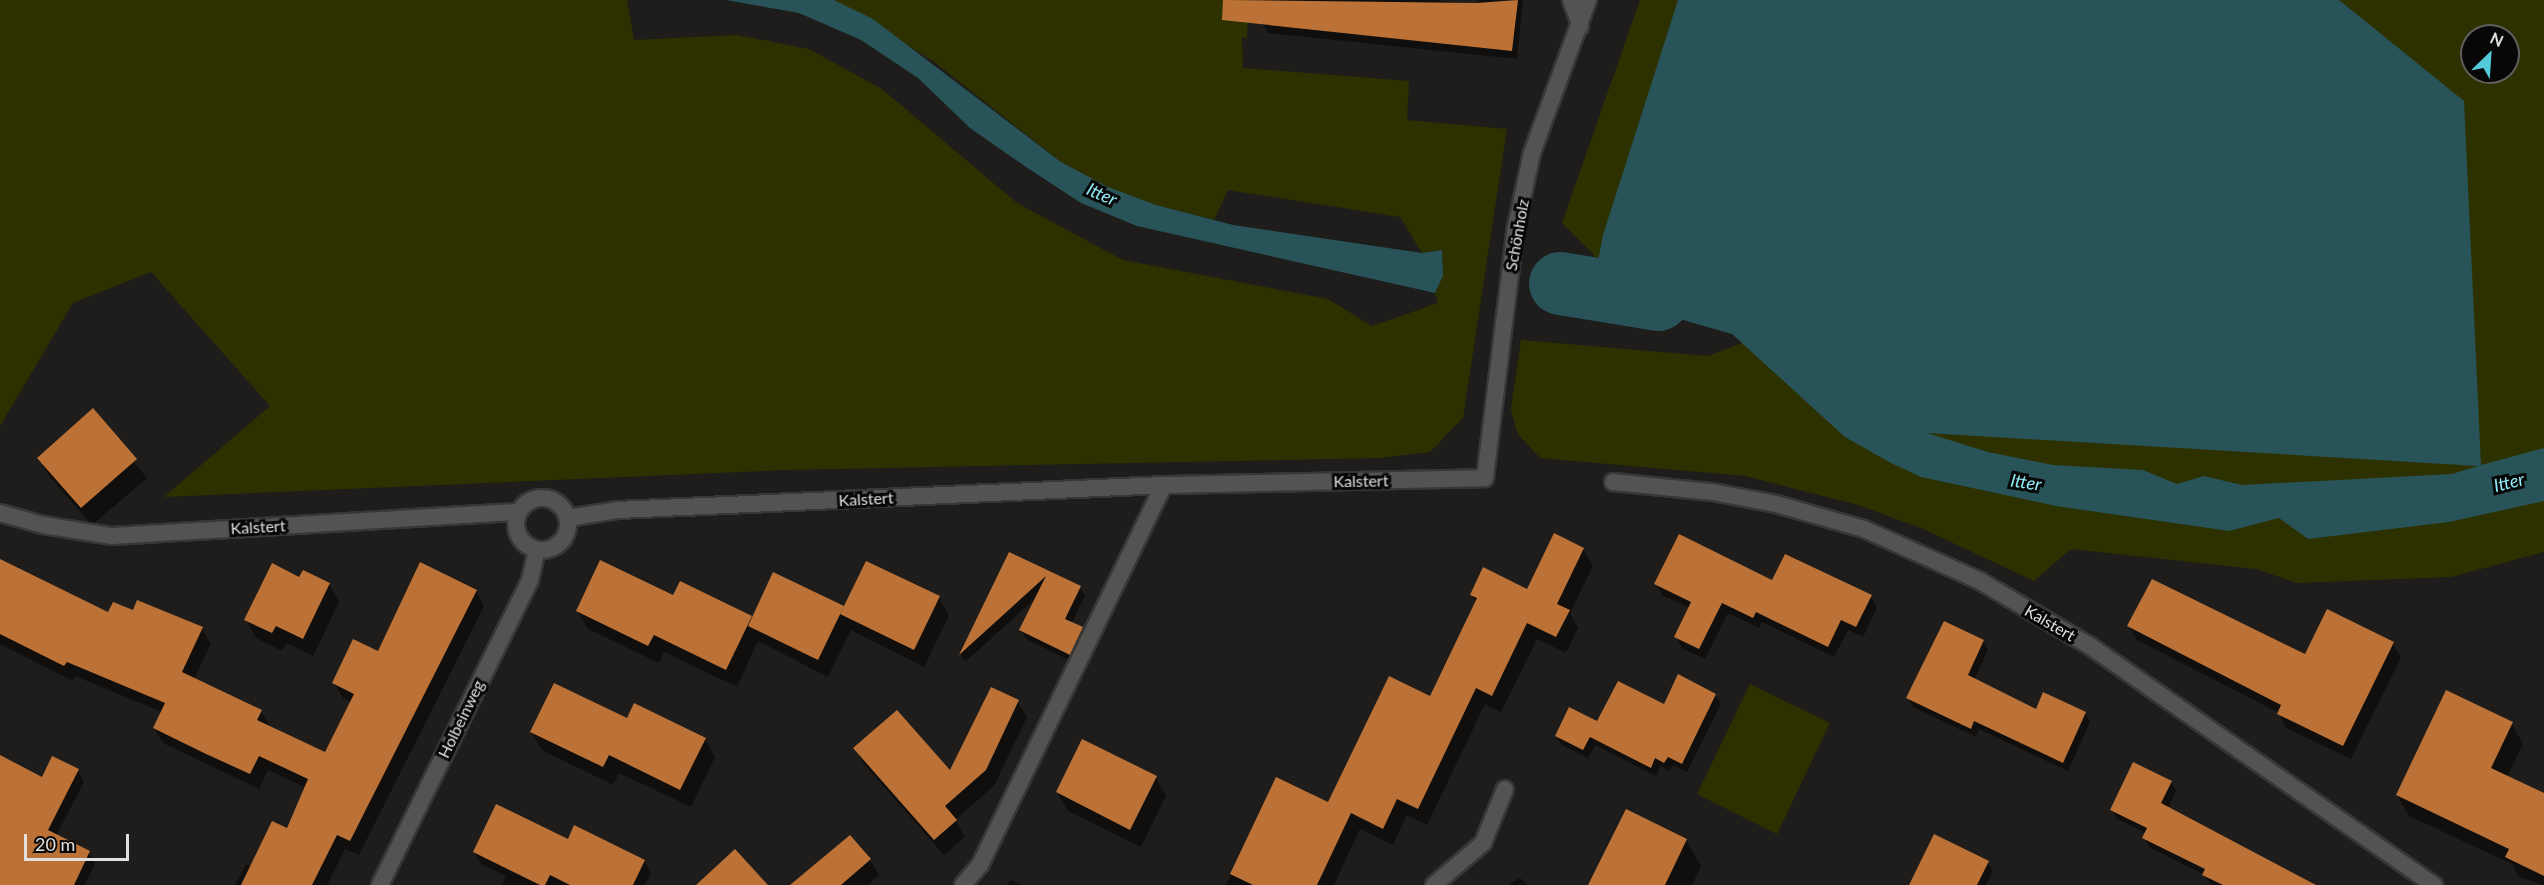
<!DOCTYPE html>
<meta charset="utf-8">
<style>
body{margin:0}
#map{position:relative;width:2544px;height:885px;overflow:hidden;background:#1e1d1b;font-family:Lato,sans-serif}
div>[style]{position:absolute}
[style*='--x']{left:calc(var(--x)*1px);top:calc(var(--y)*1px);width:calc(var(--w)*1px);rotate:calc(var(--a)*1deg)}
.green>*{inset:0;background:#2d3100}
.water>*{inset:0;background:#285358}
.shadow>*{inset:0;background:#0007}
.river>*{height:63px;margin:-31.5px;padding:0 31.5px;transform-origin:31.5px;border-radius:31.5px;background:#285358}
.building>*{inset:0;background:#bc7236}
.roads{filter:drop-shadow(2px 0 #383736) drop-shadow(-2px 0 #383736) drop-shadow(0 2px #383736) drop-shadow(0 -2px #383736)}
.service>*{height:15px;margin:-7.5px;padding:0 7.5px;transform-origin:7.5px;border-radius:7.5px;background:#545351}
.minor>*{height:16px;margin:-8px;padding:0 8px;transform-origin:8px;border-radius:8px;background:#545351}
.minor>.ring{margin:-8px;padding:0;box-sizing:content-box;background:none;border:16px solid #545351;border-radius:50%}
span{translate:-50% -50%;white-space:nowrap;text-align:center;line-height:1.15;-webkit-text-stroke:6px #080707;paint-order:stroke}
.street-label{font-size:16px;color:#e1e0df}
.water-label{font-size:18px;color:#90ecf8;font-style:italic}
.north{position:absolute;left:2460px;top:24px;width:60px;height:60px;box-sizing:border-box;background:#080707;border:2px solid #5f5e5d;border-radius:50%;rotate:25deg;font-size:16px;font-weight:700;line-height:24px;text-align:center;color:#e1e0df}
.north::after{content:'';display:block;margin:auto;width:21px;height:27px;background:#53cbdb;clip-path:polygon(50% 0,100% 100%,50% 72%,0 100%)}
.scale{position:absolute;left:24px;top:834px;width:105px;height:27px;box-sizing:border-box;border:3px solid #e1e0df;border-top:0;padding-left:8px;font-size:18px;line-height:21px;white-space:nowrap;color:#e1e0df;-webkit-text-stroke:4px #080707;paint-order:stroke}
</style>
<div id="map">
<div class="green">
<i style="clip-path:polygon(0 0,627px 0,634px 40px,737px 35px,809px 49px,882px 89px,1017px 203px,1123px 260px,1328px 299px,1372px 326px,1438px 303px,1435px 293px,1443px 276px,1442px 250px,1422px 253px,1400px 217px,1228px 190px,1214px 220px,1156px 205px,1107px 187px,1061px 162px,933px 61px,834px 0,1248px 0,1247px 39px,1242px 37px,1243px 68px,1409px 81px,1407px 120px,1507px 129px,1463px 418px,1430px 452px,1379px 458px,786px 470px,164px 497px,270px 406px,151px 272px,73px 303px,0 426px)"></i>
<i style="clip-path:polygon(evenodd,1640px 0,2544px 0,2544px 552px,2451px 577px,2297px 583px,2256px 569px,2071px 549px,2034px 581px,1921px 528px,1858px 505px,1745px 476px,1540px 458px,1517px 433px,1511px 409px,1521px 340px,1708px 356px,1783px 327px,1595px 277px,1594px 255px,1562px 223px,1640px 0,2472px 36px,2508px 36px,2508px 72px,2472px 72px,2472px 36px)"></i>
<i style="clip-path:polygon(1750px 684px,1830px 723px,1777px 834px,1697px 794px)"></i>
</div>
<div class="water">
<i style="clip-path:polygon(726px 0,834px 0,873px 19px,1061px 162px,1108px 187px,1156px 205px,1233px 225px,1422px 253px,1442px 250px,1443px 276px,1435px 293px,1137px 226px,1081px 203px,1026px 167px,970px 128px,918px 78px,861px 40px,799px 13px)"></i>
<i style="clip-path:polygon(evenodd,1678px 0,2339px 0,2464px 101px,2481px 465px,2544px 448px,2544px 501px,2449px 522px,2308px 539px,2279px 518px,2229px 531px,2056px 506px,1921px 477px,1891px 463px,1845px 437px,1732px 334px,1634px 306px,1586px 298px,1572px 301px,1574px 274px,1595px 277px,1603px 235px,1678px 0,1927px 433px,2478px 466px,2452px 474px,2242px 485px,2204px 476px,2177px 484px,2143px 470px,2053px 465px,1988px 452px,1927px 433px)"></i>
</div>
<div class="shadow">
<i style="clip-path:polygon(1265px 0,1433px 0,1477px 5px,1478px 0,1523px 0,1517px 59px,1268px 33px,1263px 24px)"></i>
<i style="clip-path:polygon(93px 411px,147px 478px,92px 525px,49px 476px,39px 458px)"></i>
<i style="clip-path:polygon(1583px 549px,1593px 566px,1570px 613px,1578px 628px,1566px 653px,1537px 639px,1501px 712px,1485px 704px,1427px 825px,1407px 815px,1393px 845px,1360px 829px,1334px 885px,1226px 885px,1277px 779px,1328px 804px,1430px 698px,1477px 603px,1471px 595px,1528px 591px)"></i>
<i style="clip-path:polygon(1009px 554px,1080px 588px,1085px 596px,1072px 623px,1082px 628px,1088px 637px,1075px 663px,1026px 639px,1021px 630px,1037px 597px,965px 662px,961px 655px)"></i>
<i style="clip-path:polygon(0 569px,108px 614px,133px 612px,138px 602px,202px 629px,211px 644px,194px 679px,261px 711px,270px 726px,325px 753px,351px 702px,343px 698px,334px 683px,476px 591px,484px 606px,359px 855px,345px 849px,327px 885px,235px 885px,246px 864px,251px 867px,287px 830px,306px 788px,268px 770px,259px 789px,163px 743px,154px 728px,162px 712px,75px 676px,73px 681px,0 644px)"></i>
<i style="clip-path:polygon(300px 579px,329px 584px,339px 602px,313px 656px,286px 643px,282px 651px,256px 638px,246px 620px)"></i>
<i style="clip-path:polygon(1772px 582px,1871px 597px,1877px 608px,1863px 637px,1848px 630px,1834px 657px,1762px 622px,1759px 628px,1728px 613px,1705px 659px,1682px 648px,1676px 637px,1690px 608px,1662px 595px,1656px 584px)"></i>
<i style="clip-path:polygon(674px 597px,752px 620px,939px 597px,949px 616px,924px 667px,851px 630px,828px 677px,758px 641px,737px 687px,664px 652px,659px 663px,588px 629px,577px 611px)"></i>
<i style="clip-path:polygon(2129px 626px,2306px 656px,2392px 643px,2401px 657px,2351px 759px,2286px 728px,2279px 713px,2137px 640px)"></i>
<i style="clip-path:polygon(1983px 641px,1988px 650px,1974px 680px,2036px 711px,2085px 713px,2090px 722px,2068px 771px,1979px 729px,1976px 737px,1913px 707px,1908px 698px)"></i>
<i style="clip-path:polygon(1715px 695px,1721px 704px,1687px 772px,1673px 765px,1669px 771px,1661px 766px,1656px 776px,1595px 745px,1588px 758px,1562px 745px,1556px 736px)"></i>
<i style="clip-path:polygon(1017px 701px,1027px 717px,994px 786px,955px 820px,965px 837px,944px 855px,864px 764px,855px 748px,951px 773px)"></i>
<i style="clip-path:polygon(627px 720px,705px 739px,715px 757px,691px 807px,619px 773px,613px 785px,542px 750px,531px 732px)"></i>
<i style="clip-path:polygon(2512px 724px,2523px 744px,2507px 777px,2544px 795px,2544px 885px,2519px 877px,2512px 864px,2409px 816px,2397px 795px)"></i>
<i style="clip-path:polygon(0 756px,43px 779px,78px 770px,84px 782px,56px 836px,89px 853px,95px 864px,85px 885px,0 885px)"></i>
<i style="clip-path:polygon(1156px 778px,1166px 796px,1141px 847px,1068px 811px,1057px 792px)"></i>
<i style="clip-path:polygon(2171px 782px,2176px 791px,2168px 808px,2288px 885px,2212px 885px,2203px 874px,2149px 847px,2144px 838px,2146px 833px,2117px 819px,2112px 810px)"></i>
<i style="clip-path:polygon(1686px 840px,1701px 866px,1692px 885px,1590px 885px)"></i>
<i style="clip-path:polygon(568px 841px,644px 861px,651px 873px,645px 885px,502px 885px,506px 876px,481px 864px,474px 852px)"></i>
<i style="clip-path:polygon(870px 860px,879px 875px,868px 885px,793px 885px)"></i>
<i style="clip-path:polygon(1987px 862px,1993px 871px,1986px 885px,1911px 885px)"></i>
<i style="clip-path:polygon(1519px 877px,1527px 885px,1509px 885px)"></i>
<i style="clip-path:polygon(1010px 880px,1020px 885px,1008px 885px)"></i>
</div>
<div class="river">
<i style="--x:1560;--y:283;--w:99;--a:9.3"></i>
</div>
<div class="building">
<i style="clip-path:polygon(1223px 0,1476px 3px,1518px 0,1512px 51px,1222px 20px)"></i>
<i style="clip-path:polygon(93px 408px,137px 459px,81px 508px,37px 458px)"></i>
<i style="clip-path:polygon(1554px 533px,1584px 548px,1557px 604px,1570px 610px,1556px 637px,1527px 623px,1492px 696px,1476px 688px,1418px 809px,1397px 799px,1383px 829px,1351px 813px,1317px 885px,1253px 885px,1230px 874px,1276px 777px,1328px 802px,1389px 676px,1430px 696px,1477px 598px,1470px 595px,1483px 567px,1527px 589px)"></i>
<i style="clip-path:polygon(1679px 534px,1772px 580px,1785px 554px,1872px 595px,1856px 627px,1841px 620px,1828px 647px,1756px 612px,1753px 618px,1722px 603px,1699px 649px,1674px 637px,1691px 602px,1654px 584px)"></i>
<i style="clip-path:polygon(1009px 552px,1081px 586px,1065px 619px,1083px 627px,1070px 655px,1019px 630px,1046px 576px,959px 655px)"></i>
<i style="clip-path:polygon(0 559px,108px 612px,113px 602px,133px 610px,137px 600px,203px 627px,182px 672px,262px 710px,257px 720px,325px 752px,354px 694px,332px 683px,353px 639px,378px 651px,420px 562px,477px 590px,350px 841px,337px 835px,312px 885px,241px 885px,272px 821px,287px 828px,308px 779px,259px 756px,250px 774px,204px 753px,153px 728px,165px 703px,67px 662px,64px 666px,0 634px)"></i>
<i style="clip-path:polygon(600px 560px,673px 595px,680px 581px,752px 616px,726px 670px,654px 635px,648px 646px,576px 611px)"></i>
<i style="clip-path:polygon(866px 561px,940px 596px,914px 650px,840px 614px)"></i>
<i style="clip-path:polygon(272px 563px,299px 577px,303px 570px,330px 583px,303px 639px,276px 626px,272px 633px,244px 620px)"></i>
<i style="clip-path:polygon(773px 572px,844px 606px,818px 660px,748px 626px)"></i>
<i style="clip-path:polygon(2152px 579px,2305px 654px,2327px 609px,2394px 642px,2343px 746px,2277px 714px,2281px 705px,2127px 626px)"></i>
<i style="clip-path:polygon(1944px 621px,1984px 640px,1968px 675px,2036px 709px,2043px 692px,2086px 712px,2063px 763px,1974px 721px,1971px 729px,1906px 698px)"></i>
<i style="clip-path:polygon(1678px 674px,1716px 694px,1682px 764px,1668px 757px,1664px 763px,1655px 758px,1651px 768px,1590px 737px,1583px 750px,1555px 736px,1569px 707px,1597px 721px,1618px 681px,1664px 704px)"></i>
<i style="clip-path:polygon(554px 683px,627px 718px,634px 703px,706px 738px,680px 790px,609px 755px,603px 767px,530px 732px)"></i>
<i style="clip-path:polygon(991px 687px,1019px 700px,986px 770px,945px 806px,957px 820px,934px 840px,853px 748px,897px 710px,950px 770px)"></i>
<i style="clip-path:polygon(2446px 690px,2513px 722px,2491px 768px,2544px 793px,2544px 876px,2505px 857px,2509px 849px,2396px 795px)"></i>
<i style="clip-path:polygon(1082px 739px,1157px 776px,1130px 830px,1056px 792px)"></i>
<i style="clip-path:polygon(0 755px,42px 777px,52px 756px,79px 769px,48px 830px,90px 851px,74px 885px,0 885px)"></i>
<i style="clip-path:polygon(2133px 762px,2172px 781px,2161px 803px,2316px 885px,2223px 885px,2202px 875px,2205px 869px,2142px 838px,2147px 828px,2110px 810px)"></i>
<i style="clip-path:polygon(496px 804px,568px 839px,574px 825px,645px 860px,633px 885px,570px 885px,550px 875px,545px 885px,540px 885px,473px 852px)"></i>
<i style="clip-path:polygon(1626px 809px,1687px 839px,1665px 885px,1588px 885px)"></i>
<i style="clip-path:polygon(1934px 834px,1989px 861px,1977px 885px,1909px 885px)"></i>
<i style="clip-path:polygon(850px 835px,871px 859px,841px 885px,790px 885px)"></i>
<i style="clip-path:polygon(735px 849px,768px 885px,696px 885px)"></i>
</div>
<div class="roads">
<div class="service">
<i style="--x:1570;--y:0;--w:28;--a:69"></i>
</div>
<div class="minor">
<i style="--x:1613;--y:482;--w:100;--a:5.8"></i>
<i style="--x:1712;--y:492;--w:65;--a:10.6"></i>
<i style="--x:1776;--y:504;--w:91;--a:15.9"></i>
<i style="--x:1864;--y:529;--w:127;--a:24.1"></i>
<i style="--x:1980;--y:581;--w:128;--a:30.6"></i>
<i style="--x:2090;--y:646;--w:419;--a:34.8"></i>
<i class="ring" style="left:516px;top:498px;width:36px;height:36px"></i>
<i style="--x:0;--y:513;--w:45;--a:15.6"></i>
<i style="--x:43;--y:525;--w:70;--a:9.1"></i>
<i style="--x:112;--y:536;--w:407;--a:-3.4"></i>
<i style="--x:568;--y:518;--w:51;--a:-9.1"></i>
<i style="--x:618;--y:510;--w:547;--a:-2.62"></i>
<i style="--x:1164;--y:485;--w:321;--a:-1.2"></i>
<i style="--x:1485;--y:478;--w:248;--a:-83"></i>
<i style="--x:1515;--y:232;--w:81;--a:-77.9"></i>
<i style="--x:1532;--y:153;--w:163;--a:-69.9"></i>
<i style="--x:380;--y:885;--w:340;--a:-63.8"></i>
<i style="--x:530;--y:580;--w:31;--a:-77"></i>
<i style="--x:963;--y:885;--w:26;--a:-50"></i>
<i style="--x:980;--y:865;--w:422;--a:-64.2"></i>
<i style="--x:1434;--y:885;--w:65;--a:-40.6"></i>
<i style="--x:1483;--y:843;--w:58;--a:-67.8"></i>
</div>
</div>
<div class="street-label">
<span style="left:1517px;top:235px;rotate:-80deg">Schönholz</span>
<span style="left:1361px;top:481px;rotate:-1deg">Kalstert</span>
<span style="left:866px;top:499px;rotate:-3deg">Kalstert</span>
<span style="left:258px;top:527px;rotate:-3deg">Kalstert</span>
<span style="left:2050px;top:623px;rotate:30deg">Kalstert</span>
<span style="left:461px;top:719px;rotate:-64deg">Holbeinweg</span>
</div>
<div class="water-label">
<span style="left:1102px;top:194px;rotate:24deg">Itter</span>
<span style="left:2026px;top:482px;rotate:9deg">Itter</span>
<span style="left:2509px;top:482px;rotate:-14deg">Itter</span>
</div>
<div class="north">N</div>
<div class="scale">20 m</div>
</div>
